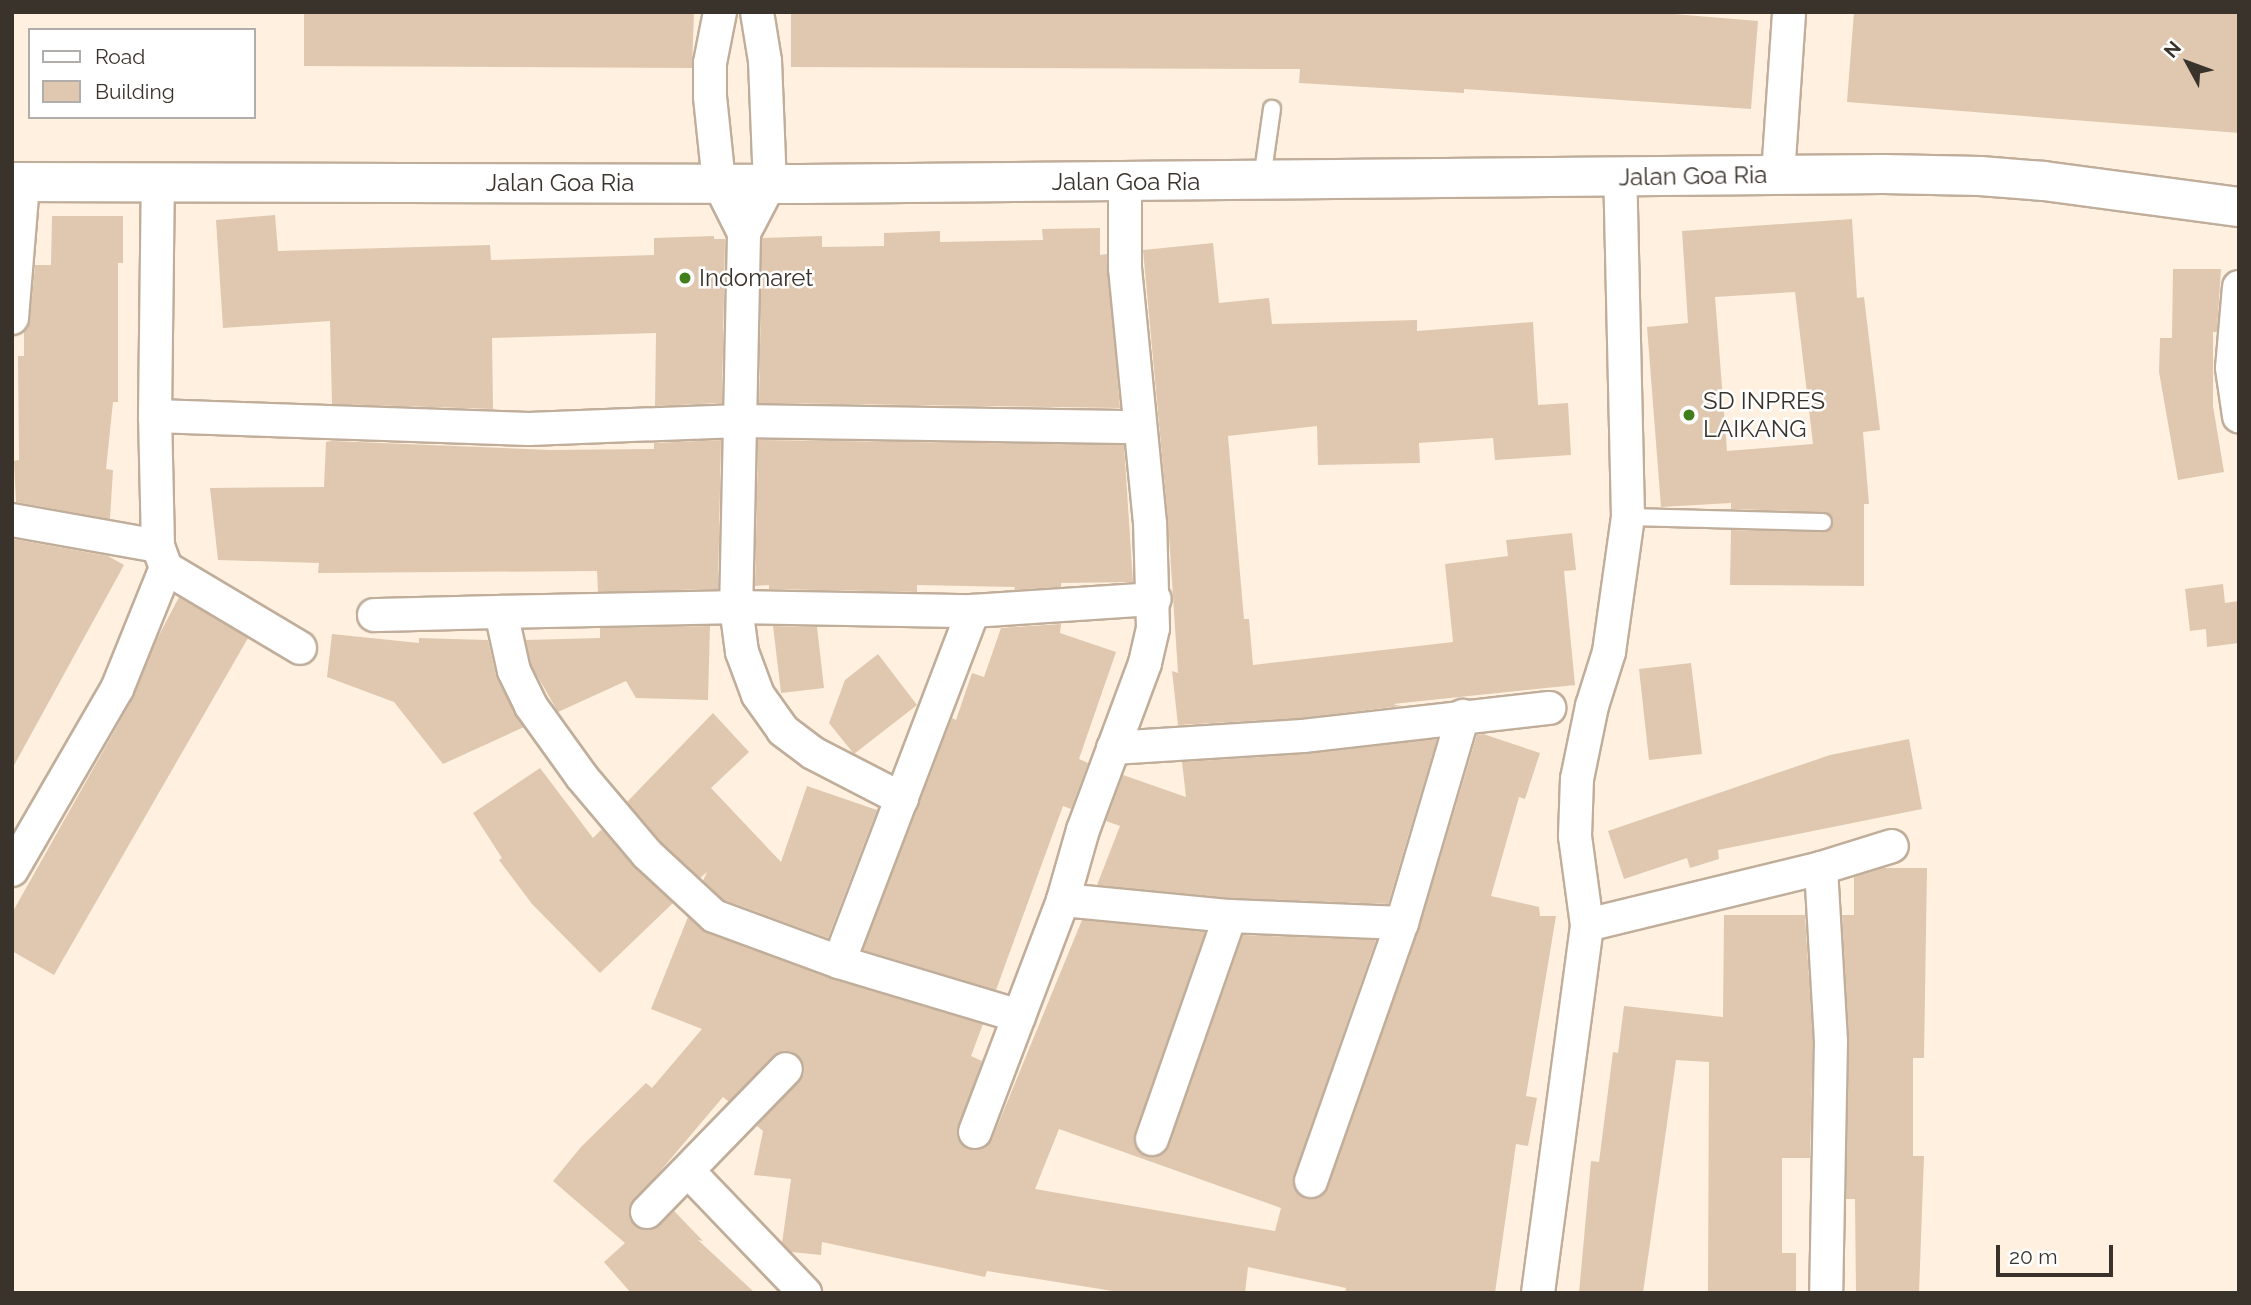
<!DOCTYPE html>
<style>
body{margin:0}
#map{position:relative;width:2251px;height:1305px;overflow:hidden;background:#fff0df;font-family:Raleway,sans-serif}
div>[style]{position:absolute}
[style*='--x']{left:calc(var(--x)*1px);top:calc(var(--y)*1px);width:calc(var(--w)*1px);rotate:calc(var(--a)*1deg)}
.building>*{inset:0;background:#e0c8b0}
.roads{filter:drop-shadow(2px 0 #c0ae9b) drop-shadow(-2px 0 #c0ae9b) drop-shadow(0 2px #c0ae9b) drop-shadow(0 -2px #c0ae9b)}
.service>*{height:16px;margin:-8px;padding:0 8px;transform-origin:8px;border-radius:8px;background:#fff}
.minor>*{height:32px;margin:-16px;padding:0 16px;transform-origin:16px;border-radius:16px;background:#fff}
.secondary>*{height:38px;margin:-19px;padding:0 19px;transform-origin:19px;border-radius:19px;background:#fff}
.dots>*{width:19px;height:19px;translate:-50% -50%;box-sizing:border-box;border:4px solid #fff;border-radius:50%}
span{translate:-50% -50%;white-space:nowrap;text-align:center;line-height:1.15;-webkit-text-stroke:5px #fff;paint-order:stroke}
.street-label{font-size:24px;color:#3a332b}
.poi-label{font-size:24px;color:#3a332b}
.left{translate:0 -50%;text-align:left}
.frame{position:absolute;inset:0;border:14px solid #3a332b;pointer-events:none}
.legend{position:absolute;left:28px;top:28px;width:228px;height:91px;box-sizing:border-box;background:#fff;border:2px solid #b0adaa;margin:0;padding:9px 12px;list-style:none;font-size:21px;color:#3a332b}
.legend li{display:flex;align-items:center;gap:14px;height:35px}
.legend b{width:35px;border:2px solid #b0adaa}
.north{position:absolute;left:2153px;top:28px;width:70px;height:70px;-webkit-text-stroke:5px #fff;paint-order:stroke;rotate:311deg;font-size:19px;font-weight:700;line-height:28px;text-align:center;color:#3a332b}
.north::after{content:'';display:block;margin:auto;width:24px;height:32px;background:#3a332b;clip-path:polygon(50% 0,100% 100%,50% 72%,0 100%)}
.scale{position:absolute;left:1996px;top:1245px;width:117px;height:32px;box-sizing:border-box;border:4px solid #3a332b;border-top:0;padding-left:9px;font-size:21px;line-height:24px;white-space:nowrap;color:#3a332b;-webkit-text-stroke:5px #fff;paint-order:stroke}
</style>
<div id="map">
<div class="building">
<i style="clip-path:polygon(304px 12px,694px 12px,692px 68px,304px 66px)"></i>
<i style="clip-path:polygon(791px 12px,1650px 12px,1758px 21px,1751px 109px,1464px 89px,1464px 93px,1299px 83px,1300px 69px,791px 67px)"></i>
<i style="clip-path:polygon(1854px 12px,2239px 12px,2239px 133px,1847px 102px)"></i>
<i style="clip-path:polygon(275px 215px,278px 251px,490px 245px,491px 260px,654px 255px,654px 238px,714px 236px,714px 239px,725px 239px,722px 403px,655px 406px,656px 333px,492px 338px,493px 409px,332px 404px,330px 321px,223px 328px,216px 220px)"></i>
<i style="clip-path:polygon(52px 216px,123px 216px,123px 263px,118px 263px,118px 402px,113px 402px,106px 469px,113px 470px,110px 519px,16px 502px,14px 461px,19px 460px,18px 356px,24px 356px,24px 331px,30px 319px,35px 265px,51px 265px)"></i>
<i style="clip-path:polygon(evenodd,1852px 219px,1857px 298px,1864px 297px,1880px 430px,1863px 432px,1869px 504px,1864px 504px,1864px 586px,1730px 585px,1731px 530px,1823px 532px,1832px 528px,1832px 518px,1823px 512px,1731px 509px,1731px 503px,1661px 507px,1647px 327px,1688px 323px,1682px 231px,1852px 219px,1795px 292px,1813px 444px,1727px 451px,1715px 297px,1795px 292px)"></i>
<i style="clip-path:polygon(1100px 228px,1100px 255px,1107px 254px,1120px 408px,759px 403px,762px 238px,822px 236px,822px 247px,884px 246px,884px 233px,940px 231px,940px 242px,1043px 240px,1042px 229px)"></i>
<i style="clip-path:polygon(1213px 243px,1219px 303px,1269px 298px,1272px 324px,1417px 320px,1417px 331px,1533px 322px,1538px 405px,1568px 403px,1571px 455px,1495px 460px,1493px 438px,1419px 443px,1420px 463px,1318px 465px,1317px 426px,1228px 436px,1244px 619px,1249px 619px,1253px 665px,1453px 642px,1445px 564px,1508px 556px,1506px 540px,1572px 533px,1576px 570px,1564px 571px,1575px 685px,1393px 704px,1401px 706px,1301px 718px,1178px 725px,1172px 671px,1178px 673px,1168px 521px,1143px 250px)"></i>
<i style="clip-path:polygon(2173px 269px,2221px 269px,2217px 332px,2213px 332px,2213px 406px,2224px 472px,2178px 480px,2159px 372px,2160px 338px,2172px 338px)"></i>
<i style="clip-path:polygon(721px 440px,718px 589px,598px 592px,597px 571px,318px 573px,319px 563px,218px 560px,210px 488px,324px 487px,326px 442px,332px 441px,550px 450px,654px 449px,654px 443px)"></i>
<i style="clip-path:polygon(758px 440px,1124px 445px,1133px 582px,1061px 583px,1061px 587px,1014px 590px,1015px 587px,917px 585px,917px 592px,769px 589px,769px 585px,755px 586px)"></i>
<i style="clip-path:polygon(13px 539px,108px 556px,124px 565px,12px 769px)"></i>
<i style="clip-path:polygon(2223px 584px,2225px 603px,2239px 601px,2239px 643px,2207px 647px,2206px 629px,2190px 631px,2185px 589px)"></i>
<i style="clip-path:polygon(179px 597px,248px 638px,54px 975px,12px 951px,12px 913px,133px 698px,157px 639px)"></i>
<i style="clip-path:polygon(1061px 624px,1060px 633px,1116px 652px,1079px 759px,1088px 763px,1071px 809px,1063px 806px,996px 990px,863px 950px,952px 718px,956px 720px,972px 673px,984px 677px,1001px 628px)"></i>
<i style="clip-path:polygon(710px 626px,708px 700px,636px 698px,626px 681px,558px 712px,531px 665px,526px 640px,600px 638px,600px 628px)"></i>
<i style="clip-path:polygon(773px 626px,817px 627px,824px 688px,781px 693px)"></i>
<i style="clip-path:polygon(332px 634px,419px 643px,419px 638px,488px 640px,497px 679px,524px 727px,443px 764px,394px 702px,327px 677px)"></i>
<i style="clip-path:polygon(878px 654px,917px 705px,854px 754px,829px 723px,845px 680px)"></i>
<i style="clip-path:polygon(1691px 663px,1702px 754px,1649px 760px,1639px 669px)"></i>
<i style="clip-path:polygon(713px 713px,749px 752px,711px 788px,781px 862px,807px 786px,877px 810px,828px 938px,724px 900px,703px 881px,707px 872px,700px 878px,660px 841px,627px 802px)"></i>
<i style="clip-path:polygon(evenodd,1483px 734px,1540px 753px,1525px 799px,1519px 797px,1491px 896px,1539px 907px,1540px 916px,1556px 916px,1526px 1096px,1537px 1098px,1528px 1146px,1516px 1144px,1495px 1293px,1345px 1293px,1346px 1288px,1248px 1267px,1245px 1293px,1125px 1293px,987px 1271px,985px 1277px,822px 1242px,821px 1255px,791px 1252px,782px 1243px,791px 1179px,754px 1175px,763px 1131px,757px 1126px,804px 1074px,803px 1063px,798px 1055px,790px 1051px,773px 1056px,729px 1102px,723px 1097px,629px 1208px,634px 1225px,643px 1230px,660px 1225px,674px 1211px,703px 1241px,698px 1240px,755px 1293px,631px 1293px,604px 1262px,625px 1243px,553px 1181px,581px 1147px,646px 1083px,652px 1088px,702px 1029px,651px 1009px,688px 917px,708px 933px,833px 979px,983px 1024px,971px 1056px,982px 1061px,957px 1134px,961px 1144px,977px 1150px,986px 1147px,992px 1139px,1082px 920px,1205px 932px,1135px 1133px,1138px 1150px,1155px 1157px,1163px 1153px,1169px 1145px,1243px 935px,1376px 940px,1294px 1175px,1293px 1185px,1298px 1193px,1306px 1198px,1322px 1195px,1328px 1187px,1419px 929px,1477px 735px,1483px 734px,1059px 1129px,1281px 1208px,1275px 1231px,1035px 1189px,1059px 1129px)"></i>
<i style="clip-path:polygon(1437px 739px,1388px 904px,1231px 898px,1097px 885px,1120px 826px,1106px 821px,1123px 775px,1186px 797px,1182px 762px,1305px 754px)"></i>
<i style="clip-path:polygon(1909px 739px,1922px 809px,1718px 850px,1719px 859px,1690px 868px,1687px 858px,1624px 879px,1608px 831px,1830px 755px)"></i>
<i style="clip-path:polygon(540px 768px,593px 838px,602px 829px,635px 867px,673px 903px,600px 973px,532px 904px,499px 860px,502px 858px,473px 813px)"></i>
<i style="clip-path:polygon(1882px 868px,1927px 868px,1924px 1058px,1913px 1058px,1913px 1156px,1924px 1156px,1919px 1293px,1856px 1293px,1855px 1199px,1846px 1199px,1849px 1040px,1842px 915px,1854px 915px,1854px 877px)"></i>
<i style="clip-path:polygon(1724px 915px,1805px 915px,1813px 1041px,1810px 1158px,1782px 1158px,1782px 1253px,1796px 1253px,1796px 1293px,1708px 1293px,1709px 1062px,1676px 1060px,1643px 1293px,1579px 1293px,1591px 1161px,1599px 1162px,1613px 1052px,1618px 1053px,1624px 1006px,1723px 1017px)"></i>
</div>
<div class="roads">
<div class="service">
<i style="--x:1262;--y:179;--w:71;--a:-81.9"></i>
<i style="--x:1628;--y:517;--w:195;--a:1.5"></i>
</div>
<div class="minor">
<i style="--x:720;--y:12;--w:52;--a:101.1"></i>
<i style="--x:710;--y:63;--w:34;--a:90"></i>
<i style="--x:710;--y:97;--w:86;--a:84"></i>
<i style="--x:719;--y:183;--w:56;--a:63.4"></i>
<i style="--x:757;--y:12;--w:50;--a:80.7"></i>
<i style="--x:765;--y:61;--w:122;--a:87.7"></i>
<i style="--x:770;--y:183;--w:56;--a:117.5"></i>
<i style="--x:744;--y:233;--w:374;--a:91.2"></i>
<i style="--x:736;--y:607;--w:235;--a:178.8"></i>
<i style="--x:501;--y:612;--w:60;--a:77.6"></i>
<i style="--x:514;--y:671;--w:39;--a:64"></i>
<i style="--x:531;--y:706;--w:87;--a:54.3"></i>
<i style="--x:582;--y:777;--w:101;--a:49.8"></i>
<i style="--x:647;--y:854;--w:91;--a:42.8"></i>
<i style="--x:714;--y:916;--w:133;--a:20.2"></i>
<i style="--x:839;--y:962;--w:188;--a:16.7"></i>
<i style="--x:1778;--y:175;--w:163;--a:-86.1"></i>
<i style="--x:2239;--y:287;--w:81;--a:94.9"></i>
<i style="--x:2232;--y:368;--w:49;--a:81.7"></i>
<i style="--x:12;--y:318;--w:135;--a:-85.3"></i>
<i style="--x:155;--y:416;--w:374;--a:2"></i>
<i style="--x:529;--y:429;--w:211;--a:-2.2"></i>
<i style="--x:740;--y:421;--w:399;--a:0.9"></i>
<i style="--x:12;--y:520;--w:148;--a:10.1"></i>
<i style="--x:166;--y:568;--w:156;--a:30.8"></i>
<i style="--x:374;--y:615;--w:127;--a:-1.4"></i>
<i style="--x:1113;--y:748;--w:190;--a:-3.6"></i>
<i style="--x:1303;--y:736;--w:248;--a:-6.5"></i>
<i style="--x:902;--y:799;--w:100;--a:-152.7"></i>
<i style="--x:813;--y:753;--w:38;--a:-143"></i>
<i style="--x:783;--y:730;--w:43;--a:-125.5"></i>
<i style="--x:758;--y:695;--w:46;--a:-110.4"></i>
<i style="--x:742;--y:652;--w:45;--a:-97.6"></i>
<i style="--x:736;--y:607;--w:237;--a:1"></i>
<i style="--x:1821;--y:868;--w:74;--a:-17.2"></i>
<i style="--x:12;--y:870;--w:209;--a:-59.9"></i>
<i style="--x:117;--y:689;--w:131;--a:-68"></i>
<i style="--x:166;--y:568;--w:23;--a:-110"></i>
<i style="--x:158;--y:546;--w:130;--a:-91.3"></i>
<i style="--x:155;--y:416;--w:232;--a:-89.3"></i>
<i style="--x:1063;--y:900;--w:168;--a:5.5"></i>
<i style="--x:1230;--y:916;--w:172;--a:2.3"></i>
<i style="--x:1587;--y:925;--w:241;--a:-13.7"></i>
<i style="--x:1821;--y:868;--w:173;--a:86.7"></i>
<i style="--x:1831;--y:1041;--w:252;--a:91.1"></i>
<i style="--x:839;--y:962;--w:376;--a:-69.1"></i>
<i style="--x:973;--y:611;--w:182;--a:-3.8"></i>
<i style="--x:975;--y:1132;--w:248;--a:-69.2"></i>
<i style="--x:1063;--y:900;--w:73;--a:-74.1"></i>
<i style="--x:1083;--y:830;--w:178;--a:-69.6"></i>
<i style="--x:1145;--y:663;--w:36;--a:-77"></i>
<i style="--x:1153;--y:628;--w:105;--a:-91.6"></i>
<i style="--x:1150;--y:523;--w:256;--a:-95.6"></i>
<i style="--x:1125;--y:268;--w:86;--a:-90"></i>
<i style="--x:1152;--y:1139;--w:236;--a:-70.7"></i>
<i style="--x:689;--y:1172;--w:168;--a:46.2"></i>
<i style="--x:1311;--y:1181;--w:274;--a:-70.6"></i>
<i style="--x:1402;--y:923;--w:216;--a:-73.6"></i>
<i style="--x:647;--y:1212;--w:199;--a:-45.8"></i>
<i style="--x:1538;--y:1293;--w:371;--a:-82.4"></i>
<i style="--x:1587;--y:925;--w:90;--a:-97.7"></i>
<i style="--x:1575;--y:836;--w:57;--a:-88"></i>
<i style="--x:1577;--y:779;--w:75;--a:-78.4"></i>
<i style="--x:1592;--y:706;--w:57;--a:-72.5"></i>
<i style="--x:1609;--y:652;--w:136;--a:-82"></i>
<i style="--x:1628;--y:517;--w:340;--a:-91.3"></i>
</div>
<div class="secondary">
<i style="--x:12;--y:182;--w:789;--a:0.15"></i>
<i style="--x:801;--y:184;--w:1083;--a:-0.53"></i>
<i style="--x:1884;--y:174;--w:96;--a:1.2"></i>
<i style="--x:1980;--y:176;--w:64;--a:4.5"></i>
<i style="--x:2044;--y:181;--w:197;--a:7.6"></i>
</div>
</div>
<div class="dots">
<i style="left:685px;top:278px;background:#407e1c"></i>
<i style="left:1689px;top:415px;background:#407e1c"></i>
</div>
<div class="street-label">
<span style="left:1693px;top:176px;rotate:-1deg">Jalan Goa Ria</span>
<span style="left:1126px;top:182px">Jalan Goa Ria</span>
<span style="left:560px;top:183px">Jalan Goa Ria</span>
</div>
<div class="poi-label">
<span class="left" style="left:699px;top:278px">Indomaret</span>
<span class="left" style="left:1703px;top:415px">SD INPRES<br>LAIKANG</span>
</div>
<div class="frame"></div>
<ul class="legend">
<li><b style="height:9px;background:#fff"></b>Road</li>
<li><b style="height:19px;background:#e0c8b0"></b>Building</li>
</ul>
<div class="north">N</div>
<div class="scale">20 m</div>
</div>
